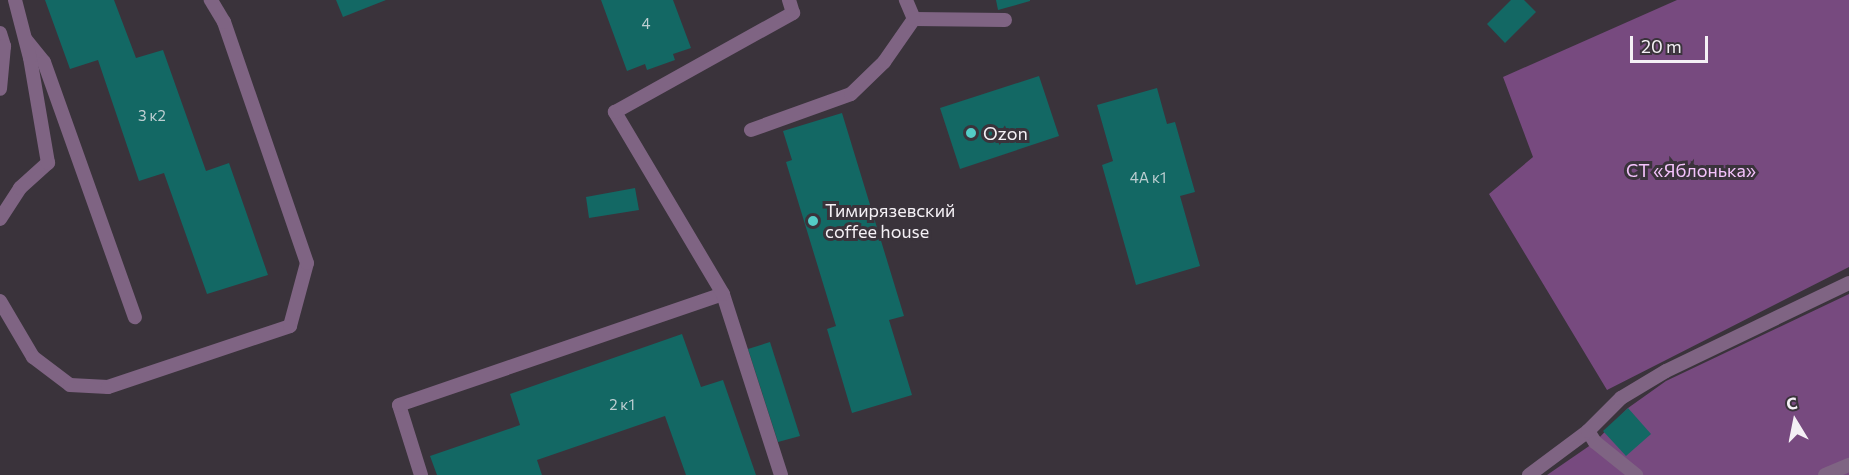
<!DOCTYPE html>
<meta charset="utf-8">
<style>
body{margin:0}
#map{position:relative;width:1849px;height:475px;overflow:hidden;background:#3a333b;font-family:Commissioner,sans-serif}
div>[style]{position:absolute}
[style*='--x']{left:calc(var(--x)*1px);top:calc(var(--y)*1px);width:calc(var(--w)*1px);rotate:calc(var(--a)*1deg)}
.green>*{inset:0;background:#774a7f}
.building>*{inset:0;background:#136864}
.service>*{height:14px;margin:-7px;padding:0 7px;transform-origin:7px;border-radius:7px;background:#7f6483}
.dots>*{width:16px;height:16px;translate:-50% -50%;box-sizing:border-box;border:3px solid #3a333b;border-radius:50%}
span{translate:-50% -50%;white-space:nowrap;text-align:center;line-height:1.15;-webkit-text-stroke:6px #3a333b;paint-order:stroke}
.number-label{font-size:15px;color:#bcced1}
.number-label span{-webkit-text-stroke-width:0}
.poi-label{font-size:18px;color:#f4f0f5}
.left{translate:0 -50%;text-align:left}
.park-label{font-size:18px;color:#f4c3fc}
.north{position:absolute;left:1765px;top:391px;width:60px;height:60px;-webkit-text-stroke:4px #3a333b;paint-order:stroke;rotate:350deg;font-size:16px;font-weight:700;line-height:24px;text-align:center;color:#f4f0f5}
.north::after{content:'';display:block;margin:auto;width:21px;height:27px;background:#f4f0f5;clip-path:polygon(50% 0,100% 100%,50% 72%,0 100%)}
.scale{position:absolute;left:1630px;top:36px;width:78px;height:27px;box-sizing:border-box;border:3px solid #f4f0f5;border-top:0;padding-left:8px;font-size:18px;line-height:21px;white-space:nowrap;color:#f4f0f5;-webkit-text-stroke:4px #3a333b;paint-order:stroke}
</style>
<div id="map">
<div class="green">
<i style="clip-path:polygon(1677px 0,1849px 0,1849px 267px,1607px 390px,1489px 194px,1533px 157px,1503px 77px)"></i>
<i style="clip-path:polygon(1849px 294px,1849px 475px,1547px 475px,1595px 442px,1628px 408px,1666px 381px)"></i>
</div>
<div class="building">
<i style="clip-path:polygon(45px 0,114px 0,136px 58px,163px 50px,206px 171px,229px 163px,268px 275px,207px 294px,164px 173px,139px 181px,98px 60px,70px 69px)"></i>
<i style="clip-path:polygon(336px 0,386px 0,343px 17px)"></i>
<i style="clip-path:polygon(601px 0,673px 0,691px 48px,673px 54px,675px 60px,647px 70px,645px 64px,627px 71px)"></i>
<i style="clip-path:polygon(996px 0,1030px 0,1030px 1px,998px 10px)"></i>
<i style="clip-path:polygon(1511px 0,1524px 0,1536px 12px,1505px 43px,1487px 24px)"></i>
<i style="clip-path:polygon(1039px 76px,1059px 136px,960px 169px,940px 108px)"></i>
<i style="clip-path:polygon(1157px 88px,1167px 124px,1175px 122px,1195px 192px,1180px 196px,1200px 266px,1136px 285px,1102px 165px,1113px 161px,1097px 105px)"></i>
<i style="clip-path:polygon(842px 113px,904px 316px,889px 320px,912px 395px,852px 413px,827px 329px,836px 326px,786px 162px,792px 160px,783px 131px)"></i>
<i style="clip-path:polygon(635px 188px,639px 210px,589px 218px,586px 197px)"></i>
<i style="clip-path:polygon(682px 334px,701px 387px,723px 380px,756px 475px,686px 475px,665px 416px,537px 460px,542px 475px,437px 475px,430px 456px,520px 425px,510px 394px)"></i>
<i style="clip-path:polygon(770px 342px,800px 436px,778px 442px,748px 349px)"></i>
<i style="clip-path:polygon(1628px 408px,1651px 434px,1626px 456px,1603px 431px)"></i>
</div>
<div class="service">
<i style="--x:914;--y:19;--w:91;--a:0.6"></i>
<i style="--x:0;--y:33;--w:14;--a:73"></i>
<i style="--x:4;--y:46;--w:43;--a:95.3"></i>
<i style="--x:26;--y:40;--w:28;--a:51"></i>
<i style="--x:44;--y:62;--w:271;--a:70.4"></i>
<i style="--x:751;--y:130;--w:106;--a:-19.8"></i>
<i style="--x:851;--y:94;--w:46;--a:-44.1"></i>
<i style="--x:884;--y:62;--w:52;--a:-55.1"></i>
<i style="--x:914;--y:19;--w:21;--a:-113"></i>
<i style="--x:0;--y:219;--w:37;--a:-57"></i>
<i style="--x:20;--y:188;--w:38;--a:-42"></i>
<i style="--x:48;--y:163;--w:107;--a:-99.7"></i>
<i style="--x:30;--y:58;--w:60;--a:-104.5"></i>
<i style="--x:0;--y:301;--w:65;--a:59.5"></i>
<i style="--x:33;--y:357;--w:46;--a:37.1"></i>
<i style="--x:70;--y:385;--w:38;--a:3"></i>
<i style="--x:108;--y:387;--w:192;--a:-18.5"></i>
<i style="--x:290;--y:326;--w:65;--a:-74.9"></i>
<i style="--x:307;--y:263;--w:255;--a:-109"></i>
<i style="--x:224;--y:22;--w:26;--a:-121"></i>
<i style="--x:1588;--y:431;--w:13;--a:58"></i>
<i style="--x:1595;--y:442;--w:53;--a:38.8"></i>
<i style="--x:421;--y:475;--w:73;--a:-107.4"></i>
<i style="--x:399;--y:405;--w:342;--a:-18.9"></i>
<i style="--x:781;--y:475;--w:190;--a:-107.8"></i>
<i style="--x:723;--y:294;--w:212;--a:-120.7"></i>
<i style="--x:615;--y:112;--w:204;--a:-29.1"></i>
<i style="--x:793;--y:13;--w:14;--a:-107"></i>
<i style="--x:1529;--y:475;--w:74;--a:-36.7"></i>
<i style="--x:1588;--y:431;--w:47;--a:-45"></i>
<i style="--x:1621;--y:398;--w:52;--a:-31"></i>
<i style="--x:1666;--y:371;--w:203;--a:-25.7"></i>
<i style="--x:1825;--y:475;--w:26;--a:-23"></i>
</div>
<div class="dots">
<i style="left:971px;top:133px;background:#54cdc7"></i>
<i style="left:813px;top:221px;background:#54cdc7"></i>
</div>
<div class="number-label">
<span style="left:646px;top:24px">4</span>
<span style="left:152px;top:116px">3 к2</span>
<span style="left:1148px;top:178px">4А к1</span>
<span style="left:622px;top:405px">2 к1</span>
</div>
<div class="poi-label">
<span class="left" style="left:983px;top:133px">Ozon</span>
<span class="left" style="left:825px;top:221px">Тимирязевский<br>coffee house</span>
</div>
<div class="park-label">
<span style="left:1691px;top:170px">СТ «Яблонька»</span>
</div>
<div class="north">С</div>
<div class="scale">20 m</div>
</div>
